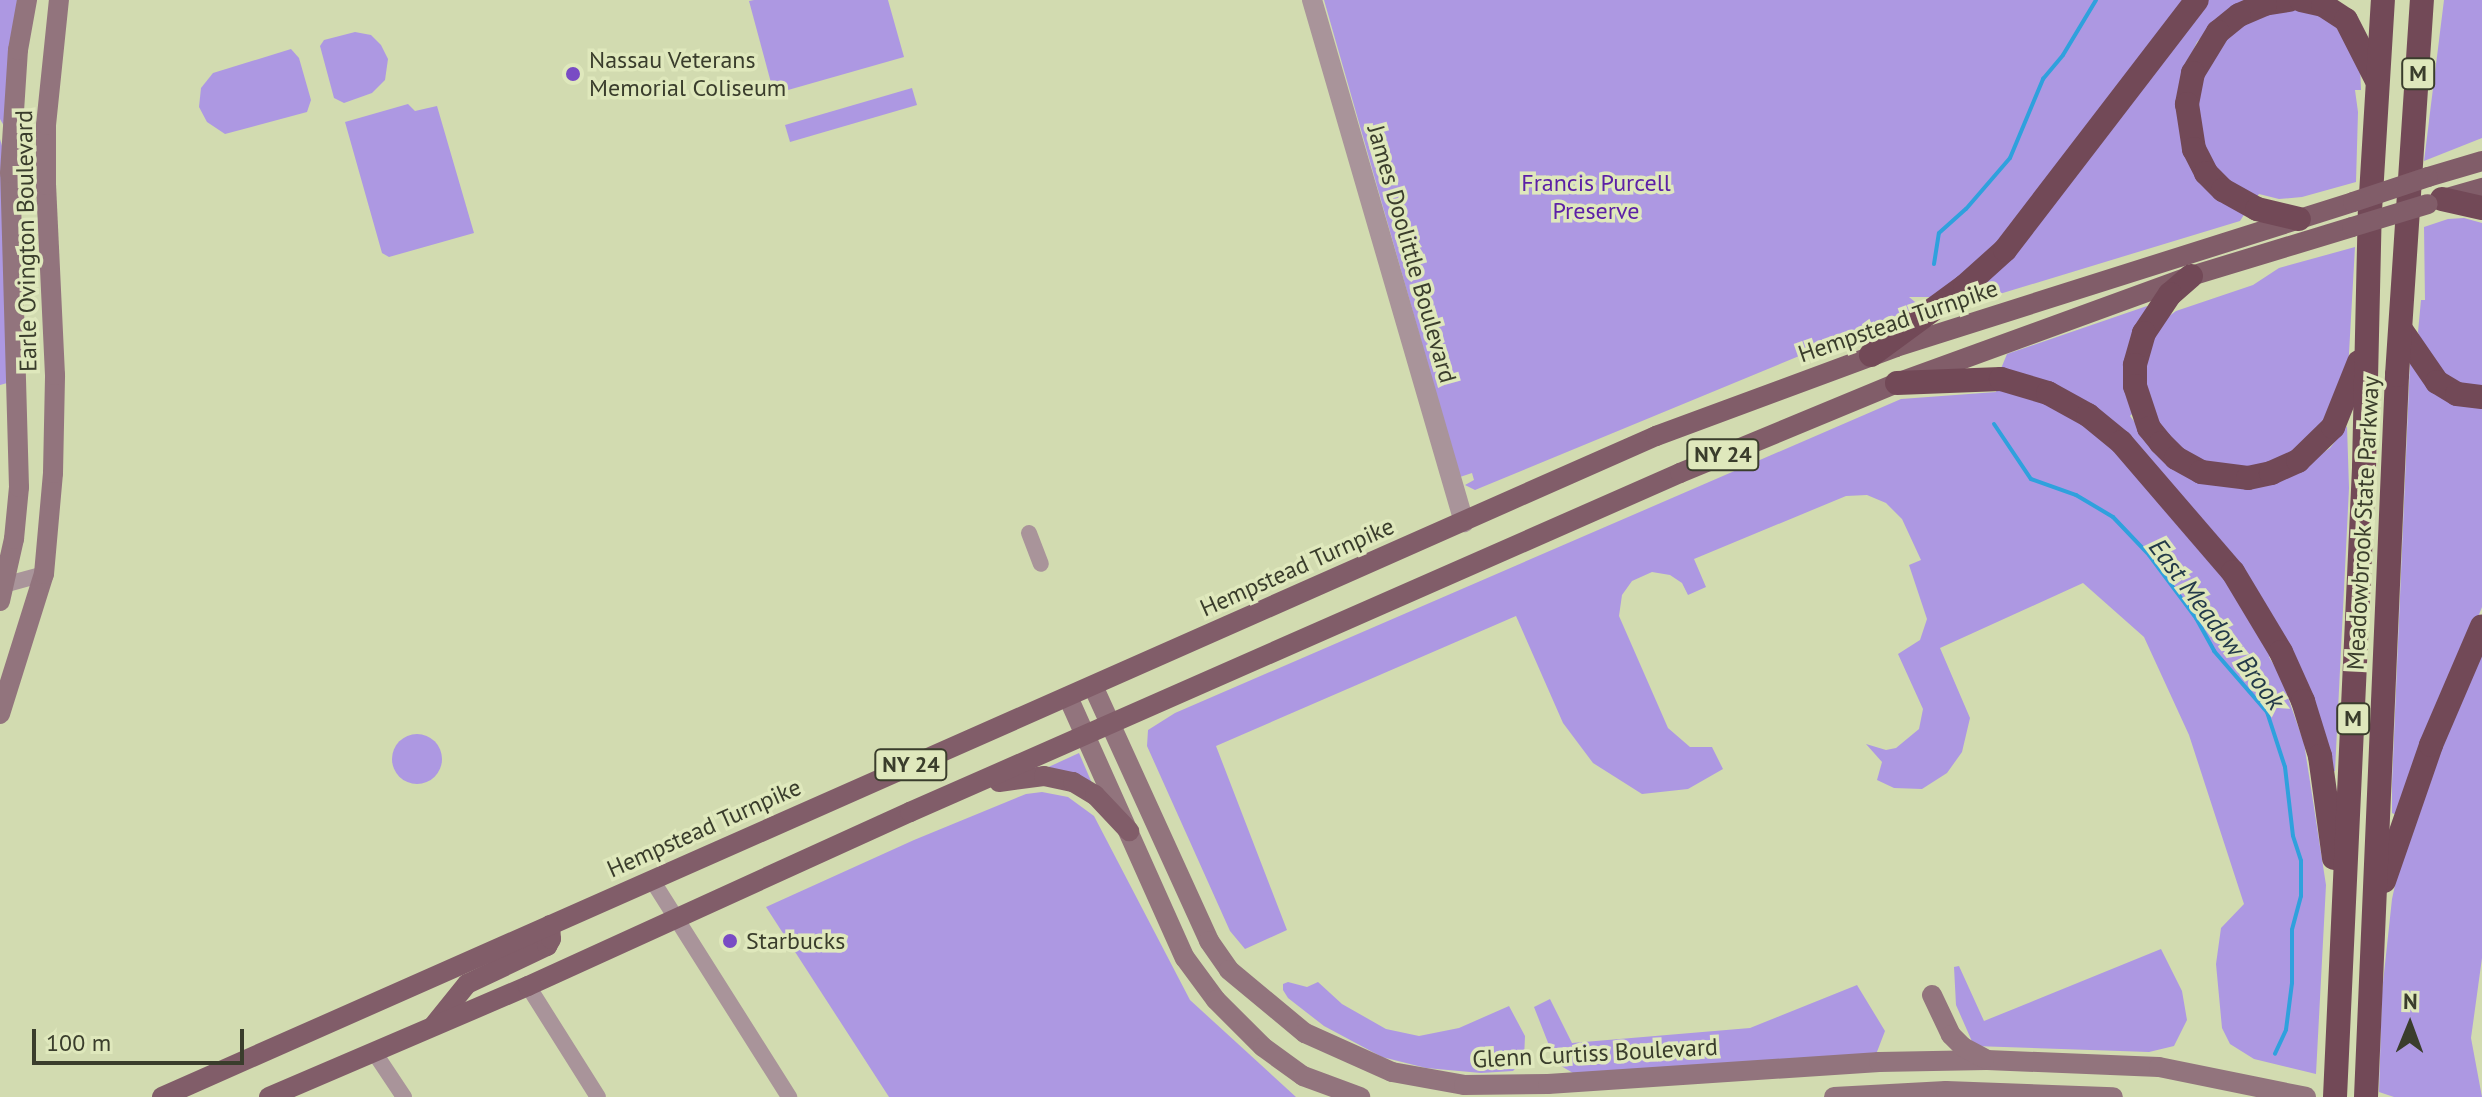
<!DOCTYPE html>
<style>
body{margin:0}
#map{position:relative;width:2482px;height:1097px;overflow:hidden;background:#d2dbb0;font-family:"PT Sans",sans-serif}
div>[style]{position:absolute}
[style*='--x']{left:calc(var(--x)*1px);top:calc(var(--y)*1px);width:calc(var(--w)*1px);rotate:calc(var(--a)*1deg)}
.green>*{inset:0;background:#ad98e2}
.round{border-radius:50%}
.stream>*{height:4px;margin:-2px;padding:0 2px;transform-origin:2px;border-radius:2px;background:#2fa1dd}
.minor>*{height:16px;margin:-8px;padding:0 8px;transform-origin:8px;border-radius:8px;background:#a9949a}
.tertiary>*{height:20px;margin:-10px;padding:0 10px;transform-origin:10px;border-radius:10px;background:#a9949a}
.secondary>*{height:20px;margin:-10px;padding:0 10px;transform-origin:10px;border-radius:10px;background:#92747d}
.primary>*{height:20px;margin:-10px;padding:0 10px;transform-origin:10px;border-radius:10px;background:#815d69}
.motorway>*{height:24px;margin:-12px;padding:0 12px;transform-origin:12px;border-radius:12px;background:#724957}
.primary-bridge>*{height:20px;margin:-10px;padding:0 10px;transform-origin:10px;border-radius:10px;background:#815d69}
.dots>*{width:22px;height:22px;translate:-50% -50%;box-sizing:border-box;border:4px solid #dfe8bc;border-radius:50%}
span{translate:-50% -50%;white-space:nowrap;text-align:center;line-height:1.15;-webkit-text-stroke:7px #dfe8bc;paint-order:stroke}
.shield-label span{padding:2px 6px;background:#dfe8bc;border:2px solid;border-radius:6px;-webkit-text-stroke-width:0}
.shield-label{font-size:22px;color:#3a3d2c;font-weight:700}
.poi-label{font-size:24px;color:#3a3d2c}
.left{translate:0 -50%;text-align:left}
.park-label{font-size:24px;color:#5c20a6}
.street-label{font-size:24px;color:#3a3d2c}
.water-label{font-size:26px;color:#233a49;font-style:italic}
.north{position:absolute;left:2370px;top:985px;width:80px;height:80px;-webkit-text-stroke:6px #dfe8bc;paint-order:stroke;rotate:1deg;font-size:22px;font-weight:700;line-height:32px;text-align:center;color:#3a3d2c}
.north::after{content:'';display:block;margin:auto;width:28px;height:36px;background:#3a3d2c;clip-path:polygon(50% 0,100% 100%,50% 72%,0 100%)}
.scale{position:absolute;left:32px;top:1029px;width:212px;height:36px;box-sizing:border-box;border:4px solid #3a3d2c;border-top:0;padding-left:10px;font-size:24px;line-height:28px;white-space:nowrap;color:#3a3d2c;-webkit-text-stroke:6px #dfe8bc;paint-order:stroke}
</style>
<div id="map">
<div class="green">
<i style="clip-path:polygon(0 0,17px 0,4px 126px,0 119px)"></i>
<i style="clip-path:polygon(754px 0,888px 0,904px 57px,774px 94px,749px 1px)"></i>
<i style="clip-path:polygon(1324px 0,2186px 0,2003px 243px,1936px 297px,1909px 297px,1920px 306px,1475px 490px,1465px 485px,1474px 480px,1472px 473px,1460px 477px)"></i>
<i style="clip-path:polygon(2204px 0,2248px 0,2222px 15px,2197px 42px,2182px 74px,2181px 134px,2247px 210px,2240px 221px,1960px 306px,1959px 302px,1970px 299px,1967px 288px)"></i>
<i style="clip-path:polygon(2444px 0,2482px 0,2482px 138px,2424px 161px)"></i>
<i style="clip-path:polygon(2296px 5px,2327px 13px,2360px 64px,2361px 90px,2355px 90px,2358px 112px,2356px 182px,2302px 197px,2279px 199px,2259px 194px,2255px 199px,2229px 186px,2205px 157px,2192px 108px,2197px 78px,2238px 23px)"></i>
<i style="clip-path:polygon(355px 32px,371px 35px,381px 45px,388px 59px,385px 80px,372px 93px,344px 103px,334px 98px,320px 46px,324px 40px)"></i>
<i style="clip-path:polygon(291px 49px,299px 58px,311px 100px,307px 112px,225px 134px,207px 122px,199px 107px,201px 88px,213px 73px)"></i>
<i style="clip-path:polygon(912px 88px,917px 105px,790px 142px,785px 125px)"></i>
<i style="clip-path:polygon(408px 104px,415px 111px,437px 106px,474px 233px,389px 257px,382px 253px,345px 122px)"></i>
<i style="clip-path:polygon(0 139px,10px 173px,18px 380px,0 385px)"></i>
<i style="clip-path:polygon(2464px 218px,2482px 223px,2482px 389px,2446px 380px,2428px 361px,2418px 332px,2421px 300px,2425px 300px,2424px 227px,2448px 219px)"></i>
<i style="clip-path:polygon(2355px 247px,2348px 371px,2342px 395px,2300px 451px,2266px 468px,2228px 470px,2194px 460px,2161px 436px,2144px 401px,2144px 354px,2164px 320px,2176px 311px,2253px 285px,2279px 268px)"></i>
<i style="clip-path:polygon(2147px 306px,2134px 412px,2130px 416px,2155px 448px,2183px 470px,2297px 471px,2330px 448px,2347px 426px,2349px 488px,2335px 771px,2330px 772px,2317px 720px,2147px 457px,2000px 371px,2007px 354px)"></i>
<i style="clip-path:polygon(2410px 363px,2482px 403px,2482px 607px,2398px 816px,2392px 813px,2392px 784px)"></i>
<i style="clip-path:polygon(1998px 385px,2032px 393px,2108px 438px,2212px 553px,2275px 654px,2269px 657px,2280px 675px,2304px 743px,2326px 885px,2316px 1074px,2254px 1059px,2230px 1044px,2222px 1028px,2216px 964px,2221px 928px,2244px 904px,2189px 735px,2144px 637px,2083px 583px,1940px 648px,1970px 718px,1962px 752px,1947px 773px,1922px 789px,1894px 788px,1877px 780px,1882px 762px,1866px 744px,1886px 750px,1896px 748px,1919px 729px,1923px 709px,1898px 654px,1920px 640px,1927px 619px,1909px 565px,1921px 560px,1902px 519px,1886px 503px,1867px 495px,1846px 496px,1694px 559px,1706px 587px,1688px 595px,1682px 583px,1670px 575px,1652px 572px,1632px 581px,1622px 595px,1619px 616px,1668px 728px,1690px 747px,1712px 747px,1723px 769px,1688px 789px,1642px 794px,1593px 763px,1563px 723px,1516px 616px,1216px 746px,1287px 930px,1245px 949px,1230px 931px,1147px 746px,1148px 730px,1175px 713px,1901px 399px,1996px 392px)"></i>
<i style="clip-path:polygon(2482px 644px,2482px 958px,2471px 1038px,2482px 1097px,2394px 1097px,2379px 1092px,2382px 992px,2392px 899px,2404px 844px)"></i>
<i class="round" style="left:392px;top:734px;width:50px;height:50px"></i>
<i style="clip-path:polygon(1079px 753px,1094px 788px,1042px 770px)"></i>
<i style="clip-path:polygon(1042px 792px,1068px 797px,1094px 816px,1190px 1000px,1296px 1097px,889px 1097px,766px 907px,914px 840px,1026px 794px)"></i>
<i style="clip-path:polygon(2161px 949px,2182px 991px,2187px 1020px,2174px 1046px,2149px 1052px,1974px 1046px,1956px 1005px,1954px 967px,1959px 966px,1984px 1021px)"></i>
<i style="clip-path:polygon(1288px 982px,1307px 987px,1318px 982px,1342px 1004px,1386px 1029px,1419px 1036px,1459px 1028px,1509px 1006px,1525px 1036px,1524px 1059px,1513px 1071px,1481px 1073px,1426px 1068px,1382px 1057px,1324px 1026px,1288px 998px,1283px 990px,1283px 984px)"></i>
<i style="clip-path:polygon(1857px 985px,1885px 1031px,1875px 1057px,1573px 1073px,1556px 1063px,1534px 1007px,1550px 999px,1572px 1043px,1750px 1028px)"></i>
</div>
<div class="stream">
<i style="--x:1934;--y:264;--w:31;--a:-81"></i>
<i style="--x:1939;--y:233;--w:36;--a:-42"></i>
<i style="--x:1966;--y:209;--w:67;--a:-49.2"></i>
<i style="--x:2010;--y:158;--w:86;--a:-67.3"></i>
<i style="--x:2043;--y:79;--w:31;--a:-50"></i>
<i style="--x:2063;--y:55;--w:64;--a:-59"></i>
<i style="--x:1994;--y:424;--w:66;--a:56.1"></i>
<i style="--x:2031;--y:479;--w:48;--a:19.6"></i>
<i style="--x:2076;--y:495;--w:43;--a:30.7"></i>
<i style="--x:2113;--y:517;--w:52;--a:46.5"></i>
<i style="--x:2149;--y:555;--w:79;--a:53.3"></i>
<i style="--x:2196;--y:618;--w:38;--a:61"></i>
<i style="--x:2214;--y:651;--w:81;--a:49"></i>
<i style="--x:2267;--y:712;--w:58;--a:71.9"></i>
<i style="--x:2285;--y:767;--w:69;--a:83.4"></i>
<i style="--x:2293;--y:836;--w:26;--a:72"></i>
<i style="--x:2301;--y:861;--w:35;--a:90"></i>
<i style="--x:2301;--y:896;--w:35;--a:105"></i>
<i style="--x:2292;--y:930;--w:53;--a:90"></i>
<i style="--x:2292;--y:983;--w:47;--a:97.3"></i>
<i style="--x:2286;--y:1030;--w:26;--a:115"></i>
</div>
<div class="minor">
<i style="--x:1029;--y:533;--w:33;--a:69"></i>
<i style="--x:0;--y:586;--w:46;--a:-15.3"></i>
<i style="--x:652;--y:880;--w:257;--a:57.7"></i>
<i style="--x:528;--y:986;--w:131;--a:57.8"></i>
<i style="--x:374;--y:1052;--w:54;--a:56.3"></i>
</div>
<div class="tertiary">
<i style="--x:1312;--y:0;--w:544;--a:73.77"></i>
</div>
<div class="secondary">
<i style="--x:0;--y:601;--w:64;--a:-77.3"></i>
<i style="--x:14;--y:539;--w:52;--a:-84.5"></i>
<i style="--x:19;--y:487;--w:314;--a:-91.6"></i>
<i style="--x:10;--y:173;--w:123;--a:-86.3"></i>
<i style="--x:18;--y:50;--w:51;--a:-79.8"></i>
<i style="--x:1093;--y:686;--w:280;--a:65.5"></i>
<i style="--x:1209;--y:941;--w:35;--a:55"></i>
<i style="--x:1229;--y:970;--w:99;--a:39.7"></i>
<i style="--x:1305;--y:1033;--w:95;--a:24.1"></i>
<i style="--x:1392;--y:1072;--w:73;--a:10.2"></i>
<i style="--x:1464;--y:1085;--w:84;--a:-0.7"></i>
<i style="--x:1548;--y:1084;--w:332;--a:-3.8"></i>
<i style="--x:1879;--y:1062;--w:108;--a:-1.1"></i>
<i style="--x:1987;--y:1060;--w:172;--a:2.3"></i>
<i style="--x:2159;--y:1067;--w:150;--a:11.5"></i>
<i style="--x:1068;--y:697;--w:286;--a:65.9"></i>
<i style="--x:1185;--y:958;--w:52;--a:53.6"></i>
<i style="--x:1216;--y:1000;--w:66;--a:45"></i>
<i style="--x:1263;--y:1047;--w:49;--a:35.9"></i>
<i style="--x:1303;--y:1076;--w:61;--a:20.2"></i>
<i style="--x:0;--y:714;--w:147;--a:-72.6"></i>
<i style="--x:44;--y:574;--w:101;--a:-84.9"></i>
<i style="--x:53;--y:473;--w:98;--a:-88.8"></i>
<i style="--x:55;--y:375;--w:190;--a:-92.7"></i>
<i style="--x:46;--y:185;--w:60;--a:-90"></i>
<i style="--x:46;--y:125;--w:126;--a:-84.1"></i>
<i style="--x:1932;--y:995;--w:44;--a:64.6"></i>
<i style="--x:1951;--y:1035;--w:17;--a:45"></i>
<i style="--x:1963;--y:1047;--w:24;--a:28"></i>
<i style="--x:1834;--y:1097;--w:112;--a:-3.1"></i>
<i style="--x:1946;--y:1091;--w:167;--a:2.1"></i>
</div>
<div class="primary">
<i style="--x:2428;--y:177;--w:56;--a:-16.5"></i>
<i style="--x:2443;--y:199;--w:41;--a:-15.8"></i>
<i style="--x:999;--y:782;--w:45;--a:-7.6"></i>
<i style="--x:1044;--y:776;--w:30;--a:12"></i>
<i style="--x:1073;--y:782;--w:26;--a:31"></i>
<i style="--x:1095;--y:795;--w:50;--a:46.6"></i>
<i style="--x:434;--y:1025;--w:53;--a:-51.2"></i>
<i style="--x:467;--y:984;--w:89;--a:-25.4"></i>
<i style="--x:547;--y:946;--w:8;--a:-60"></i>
<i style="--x:551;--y:939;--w:14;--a:-94"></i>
<i style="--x:162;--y:1097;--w:1634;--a:-23.87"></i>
<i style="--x:1656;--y:436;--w:256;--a:-20.3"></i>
<i style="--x:1896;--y:347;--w:479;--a:-17.6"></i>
<i style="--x:269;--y:1097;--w:282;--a:-23.2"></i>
<i style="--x:528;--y:986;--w:420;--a:-24.5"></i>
<i style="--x:910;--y:812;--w:841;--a:-23.76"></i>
<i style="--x:1680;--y:473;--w:235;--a:-22.5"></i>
<i style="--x:1897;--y:383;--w:313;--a:-20"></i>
<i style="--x:2191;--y:276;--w:168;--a:-16.9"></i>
</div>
<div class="motorway">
<i style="--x:2289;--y:0;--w:24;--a:171"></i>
<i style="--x:2265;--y:4;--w:28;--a:157"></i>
<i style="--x:2239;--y:15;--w:27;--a:141"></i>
<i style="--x:2218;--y:32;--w:48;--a:121.4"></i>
<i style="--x:2193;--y:73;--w:32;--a:101"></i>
<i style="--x:2187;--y:104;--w:46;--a:81.2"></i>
<i style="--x:2194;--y:149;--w:27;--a:63"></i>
<i style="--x:2206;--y:173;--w:24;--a:45"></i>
<i style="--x:2223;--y:190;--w:39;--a:29"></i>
<i style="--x:2257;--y:209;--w:43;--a:13.4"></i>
<i style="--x:2301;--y:0;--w:23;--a:13"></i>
<i style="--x:2323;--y:5;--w:27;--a:33"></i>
<i style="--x:2346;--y:20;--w:66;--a:63"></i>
<i style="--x:2442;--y:199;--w:41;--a:12.7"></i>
<i style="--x:2191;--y:276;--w:28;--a:139"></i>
<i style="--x:2170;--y:294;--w:47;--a:123.7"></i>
<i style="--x:2144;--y:333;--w:33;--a:106"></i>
<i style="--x:2135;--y:365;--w:21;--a:90"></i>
<i style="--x:2135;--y:386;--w:44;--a:71.6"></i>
<i style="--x:2149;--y:428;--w:19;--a:51"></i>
<i style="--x:2161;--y:443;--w:21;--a:45"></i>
<i style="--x:2176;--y:458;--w:29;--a:29"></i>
<i style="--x:2201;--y:472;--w:47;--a:7.3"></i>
<i style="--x:2248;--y:478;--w:24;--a:-12"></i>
<i style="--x:2271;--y:473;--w:30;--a:-24"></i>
<i style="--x:2298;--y:461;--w:49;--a:-44.2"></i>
<i style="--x:2333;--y:427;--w:70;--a:-68.2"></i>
<i style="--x:2402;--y:331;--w:62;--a:55.5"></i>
<i style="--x:2437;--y:382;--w:23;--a:31"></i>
<i style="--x:2457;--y:394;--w:25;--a:7"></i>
<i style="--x:1871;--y:355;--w:117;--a:-36.3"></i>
<i style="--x:1965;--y:286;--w:54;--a:-42"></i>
<i style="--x:2005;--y:250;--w:315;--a:-52.5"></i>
<i style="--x:1897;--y:383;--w:104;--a:-2.2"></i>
<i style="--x:2001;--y:379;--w:49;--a:16.6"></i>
<i style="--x:2048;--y:393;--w:46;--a:28.8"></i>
<i style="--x:2088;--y:415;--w:43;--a:39.3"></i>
<i style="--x:2121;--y:442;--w:172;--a:49.3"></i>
<i style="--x:2233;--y:572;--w:93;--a:59"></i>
<i style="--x:2281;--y:652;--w:54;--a:65.8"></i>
<i style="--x:2303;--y:701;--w:58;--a:72.8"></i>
<i style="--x:2320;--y:756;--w:103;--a:82.2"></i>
<i style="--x:2384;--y:881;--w:144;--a:-70.9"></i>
<i style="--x:2431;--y:745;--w:129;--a:-66.8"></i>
<i style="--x:2335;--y:1097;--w:631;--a:-87.36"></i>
<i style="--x:2364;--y:467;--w:256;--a:-88.7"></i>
<i style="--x:2370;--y:211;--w:211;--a:-86.5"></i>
<i style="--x:2366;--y:1097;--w:723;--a:-87.54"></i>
<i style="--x:2397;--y:375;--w:376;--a:-86.2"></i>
</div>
<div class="primary-bridge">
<i style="--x:2353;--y:202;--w:79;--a:-18.4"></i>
<i style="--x:2352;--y:227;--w:79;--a:-16.8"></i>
</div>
<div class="dots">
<i style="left:573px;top:74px;background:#794bc4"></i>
<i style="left:730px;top:941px;background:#794bc4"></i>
</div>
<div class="shield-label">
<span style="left:2418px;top:74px">M</span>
<span style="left:1723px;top:455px">NY 24</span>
<span style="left:2353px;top:719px">M</span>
<span style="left:911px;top:765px">NY 24</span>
</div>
<div class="poi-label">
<span class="left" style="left:589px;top:74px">Nassau Veterans<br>Memorial Coliseum</span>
<span class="left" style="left:746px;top:941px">Starbucks</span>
</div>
<div class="park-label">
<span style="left:1596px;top:197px">Francis Purcell<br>Preserve</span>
</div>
<div class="street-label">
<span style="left:26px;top:241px;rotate:-91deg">Earle Ovington Boulevard</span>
<span style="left:1412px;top:254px;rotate:74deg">James Doolittle Boulevard</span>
<span style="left:1898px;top:321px;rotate:-19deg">Hempstead Turnpike</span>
<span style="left:2363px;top:523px;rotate:-87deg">Meadowbrook State Parkway</span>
<span style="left:1297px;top:567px;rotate:-24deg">Hempstead Turnpike</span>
<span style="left:704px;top:828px;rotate:-24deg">Hempstead Turnpike</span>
<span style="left:1595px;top:1053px;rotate:-3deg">Glenn Curtiss Boulevard</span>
</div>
<div class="water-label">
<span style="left:2217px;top:624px;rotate:53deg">East Meadow Brook</span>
</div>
<div class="north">N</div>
<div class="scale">100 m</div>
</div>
